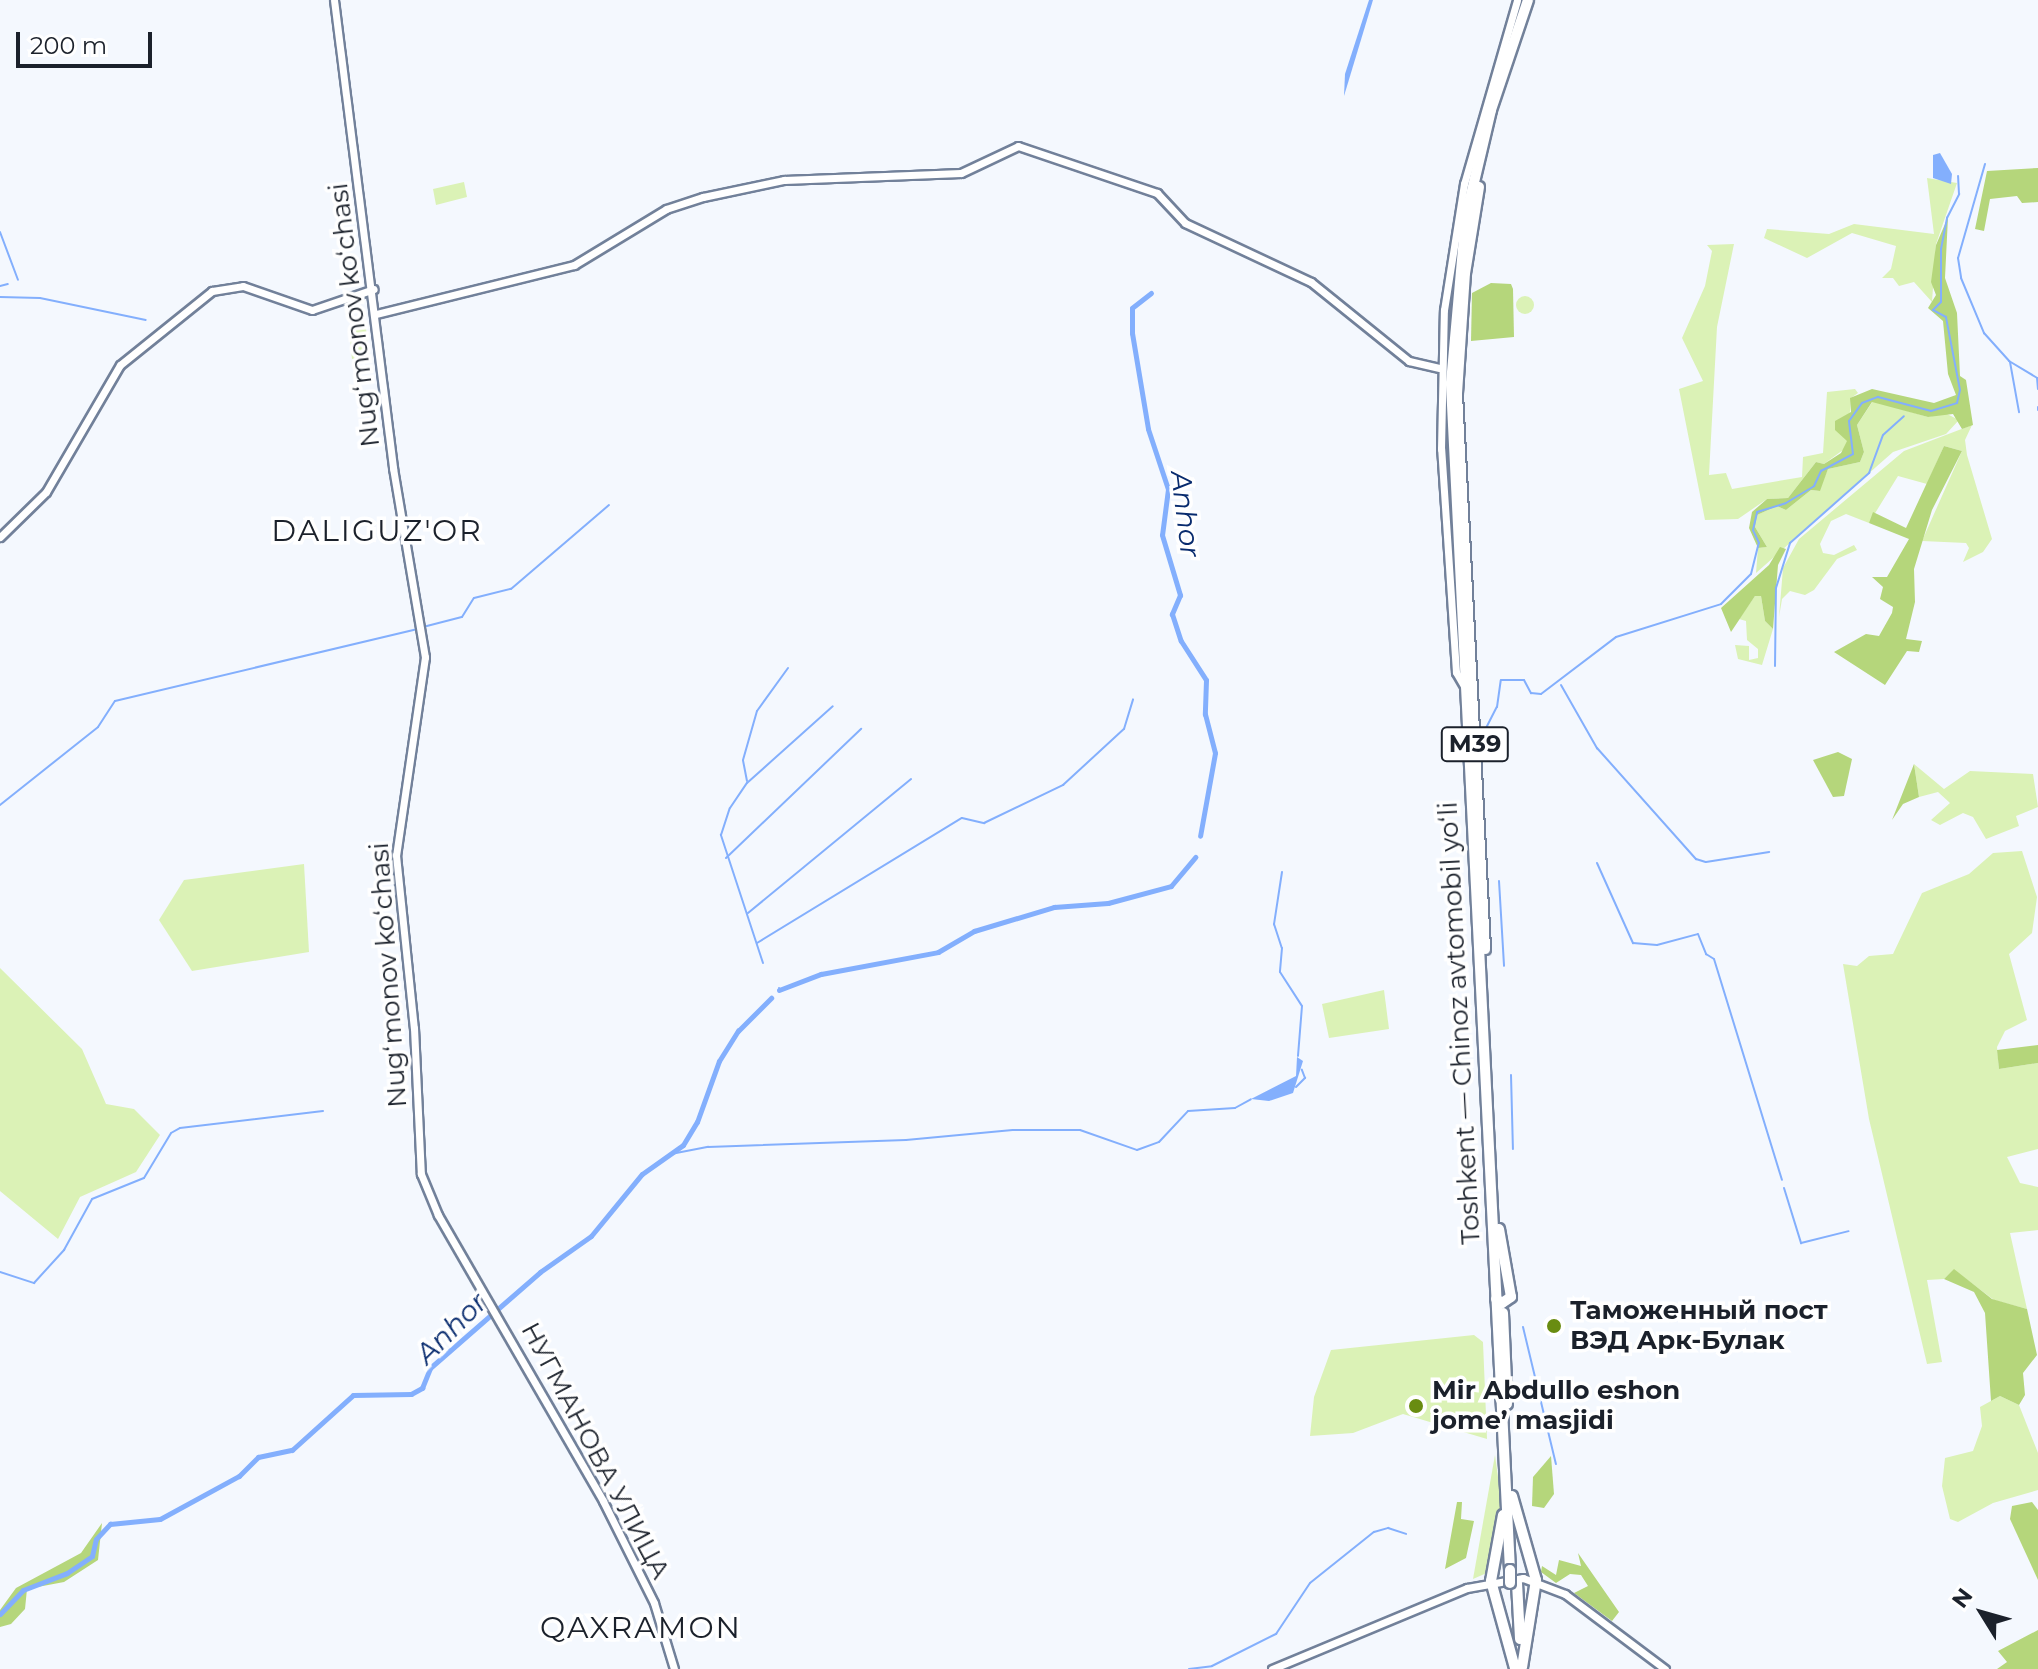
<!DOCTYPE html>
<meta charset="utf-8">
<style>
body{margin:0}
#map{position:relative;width:2038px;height:1669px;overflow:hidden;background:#f4f8fe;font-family:Montserrat,sans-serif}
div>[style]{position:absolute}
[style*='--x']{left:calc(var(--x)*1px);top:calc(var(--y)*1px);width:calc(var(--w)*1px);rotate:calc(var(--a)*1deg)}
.green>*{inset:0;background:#dbf2b6}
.round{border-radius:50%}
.forest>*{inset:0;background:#b5d67b}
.water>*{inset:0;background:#83affd}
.stream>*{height:2px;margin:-1px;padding:0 1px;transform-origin:1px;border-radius:1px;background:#83affd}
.canal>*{height:5px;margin:-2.5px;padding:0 2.5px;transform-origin:2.5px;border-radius:2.5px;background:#83affd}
.roads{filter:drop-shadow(2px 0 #72819a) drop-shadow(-2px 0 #72819a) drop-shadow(0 2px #72819a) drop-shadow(0 -2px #72819a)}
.secondary>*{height:7px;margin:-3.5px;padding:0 3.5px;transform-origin:3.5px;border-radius:3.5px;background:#fff}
.highway>*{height:10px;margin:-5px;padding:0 5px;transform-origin:5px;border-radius:5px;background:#fff}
.bridges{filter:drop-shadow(2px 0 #72819a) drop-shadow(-2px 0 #72819a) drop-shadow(0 2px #72819a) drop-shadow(0 -2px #72819a)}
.highway-bridge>*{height:10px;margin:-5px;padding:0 5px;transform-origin:5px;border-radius:5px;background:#fff}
.dots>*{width:22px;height:22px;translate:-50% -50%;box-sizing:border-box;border:4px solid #fff;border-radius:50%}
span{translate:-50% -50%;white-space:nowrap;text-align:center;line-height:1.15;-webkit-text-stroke:7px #fff;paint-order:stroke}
.shield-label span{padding:2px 6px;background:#fff;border:2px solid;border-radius:6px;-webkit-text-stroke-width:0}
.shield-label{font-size:24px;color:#1b212b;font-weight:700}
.street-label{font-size:26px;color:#1b212b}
.poi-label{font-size:26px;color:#1b212b;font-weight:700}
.left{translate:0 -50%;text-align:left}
.water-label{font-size:28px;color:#082b6e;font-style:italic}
.quarter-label{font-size:30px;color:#1b212b;letter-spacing:2px}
.north{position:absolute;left:1942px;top:1573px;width:80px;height:80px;-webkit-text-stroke:6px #fff;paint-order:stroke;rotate:307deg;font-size:22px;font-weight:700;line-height:32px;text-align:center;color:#1b212b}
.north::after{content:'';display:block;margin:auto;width:28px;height:36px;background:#1b212b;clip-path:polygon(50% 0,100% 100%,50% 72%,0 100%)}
.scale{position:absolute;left:16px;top:32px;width:136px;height:36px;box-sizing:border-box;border:4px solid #1b212b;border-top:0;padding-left:10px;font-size:24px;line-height:28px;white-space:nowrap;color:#1b212b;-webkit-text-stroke:6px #fff;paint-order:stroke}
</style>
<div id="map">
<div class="green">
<i style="clip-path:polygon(1927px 178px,1957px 183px,1936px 244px,1932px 302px,1914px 282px,1899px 286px,1893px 278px,1882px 278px,1891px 269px,1896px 246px,1852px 233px,1807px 258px,1764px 238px,1767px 229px,1829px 234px,1854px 224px,1934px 234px)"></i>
<i style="clip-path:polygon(464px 182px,467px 197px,436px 205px,433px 189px)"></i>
<i style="clip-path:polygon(1734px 244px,1717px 327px,1709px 475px,1726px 473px,1732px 489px,1802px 477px,1803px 457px,1823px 453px,1827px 392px,1855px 389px,1858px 393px,1851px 398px,1847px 447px,1824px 464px,1816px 462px,1788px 498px,1767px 499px,1738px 519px,1705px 520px,1679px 389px,1703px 381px,1682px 338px,1705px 286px,1712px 251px,1707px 245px)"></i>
<i class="round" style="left:1516px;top:296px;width:18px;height:18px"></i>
<i style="clip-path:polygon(366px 328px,369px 357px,352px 359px,349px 330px)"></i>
<i style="clip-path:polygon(1873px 401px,1928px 417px,1945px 413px,1959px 420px,1946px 434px,1893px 452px,1756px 573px,1758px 548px,1767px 547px,1755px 527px,1757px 515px,1777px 506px,1786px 510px,1811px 490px,1819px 491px,1828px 469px,1860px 462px,1864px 452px,1857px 425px)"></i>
<i style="clip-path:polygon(1972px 425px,1965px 440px,1967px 455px,1992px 539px,1983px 552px,1963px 562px,1969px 548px,1966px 543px,1922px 541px,1962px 451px,1944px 446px,1927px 484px,1898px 476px,1869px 523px,1846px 514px,1831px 521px,1820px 544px,1823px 553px,1834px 555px,1854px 545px,1857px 550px,1837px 559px,1814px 590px,1805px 595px,1790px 591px,1782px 599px,1779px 617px,1783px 568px,1799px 539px,1904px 451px)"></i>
<i style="clip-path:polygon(1755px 596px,1761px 596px,1765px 621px,1773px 629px,1762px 665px,1738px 659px,1735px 645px,1749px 646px,1749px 660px,1758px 658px,1758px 649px,1747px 640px,1746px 621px,1739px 619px)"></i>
<i style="clip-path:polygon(1914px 764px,1944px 789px,1970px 771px,2033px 774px,2038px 807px,2016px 816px,2019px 826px,1986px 839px,1973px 817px,1963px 813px,1940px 825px,1931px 820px,1950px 803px,1938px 792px,1919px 797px)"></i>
<i style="clip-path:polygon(2022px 851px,2037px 897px,2032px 933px,2009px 954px,2027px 1020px,2005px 1031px,1997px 1047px,1999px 1069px,2038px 1063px,2038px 1149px,2007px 1157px,2020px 1183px,2038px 1187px,2038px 1230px,2010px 1233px,2027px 1309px,1994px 1300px,1954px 1270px,1944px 1279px,1927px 1280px,1942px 1362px,1927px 1364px,1869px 1119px,1843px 964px,1857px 966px,1869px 956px,1893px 954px,1922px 893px,1969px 874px,1993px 853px)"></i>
<i style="clip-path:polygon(304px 864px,309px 952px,192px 971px,159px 920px,184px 880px)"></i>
<i style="clip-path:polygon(0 968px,82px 1049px,106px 1104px,134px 1109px,160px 1135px,136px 1172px,80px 1197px,58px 1239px,0 1191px)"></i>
<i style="clip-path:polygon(1384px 990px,1389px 1029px,1329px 1038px,1322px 1004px)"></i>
<i style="clip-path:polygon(1474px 1335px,1483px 1342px,1487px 1439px,1403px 1414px,1353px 1433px,1310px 1436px,1314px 1397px,1331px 1350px)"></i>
<i style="clip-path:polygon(2000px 1396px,2019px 1405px,2038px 1453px,2038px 1490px,1993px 1503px,1958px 1522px,1950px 1519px,1942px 1486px,1945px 1458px,1973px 1451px,1982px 1426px,1980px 1407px)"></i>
<i style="clip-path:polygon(1495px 1455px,1502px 1506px,1489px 1572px,1473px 1579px)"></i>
</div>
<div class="forest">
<i style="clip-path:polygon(2038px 168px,2038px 202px,2022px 203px,2017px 196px,1990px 199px,1984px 231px,1975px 229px,1987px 171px)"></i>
<i style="clip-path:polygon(1948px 217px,1945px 278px,1957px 313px,1960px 376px,1966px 380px,1973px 425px,1962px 429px,1953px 414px,1928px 417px,1872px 402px,1857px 425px,1864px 452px,1860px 462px,1828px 469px,1820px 491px,1811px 490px,1786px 510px,1777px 506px,1757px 515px,1755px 527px,1767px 547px,1758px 548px,1749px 528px,1752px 512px,1767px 499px,1788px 498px,1816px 462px,1824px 464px,1841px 453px,1847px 441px,1835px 430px,1835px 421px,1851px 412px,1850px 398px,1872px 389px,1934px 403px,1956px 395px,1948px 374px,1943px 321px,1928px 308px,1936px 295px,1931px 282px,1936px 245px)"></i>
<i style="clip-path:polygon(1491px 283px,1511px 284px,1513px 289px,1514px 337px,1471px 341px,1472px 293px)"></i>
<i style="clip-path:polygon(1944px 446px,1962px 451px,1932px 510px,1914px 569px,1915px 602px,1906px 639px,1922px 641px,1919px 652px,1907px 651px,1885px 685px,1834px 652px,1866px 634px,1879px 636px,1892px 613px,1893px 607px,1880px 599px,1883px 587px,1872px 577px,1887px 577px,1909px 539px,1869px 523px,1873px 512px,1906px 528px)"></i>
<i style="clip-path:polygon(1780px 547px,1786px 549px,1778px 565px,1773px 629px,1765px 621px,1761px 596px,1755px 596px,1731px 632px,1721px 608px,1769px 565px)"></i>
<i style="clip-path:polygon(1838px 752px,1852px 759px,1844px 796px,1833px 797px,1813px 760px)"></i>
<i style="clip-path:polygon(1914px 764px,1919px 797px,1903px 804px,1892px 820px)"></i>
<i style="clip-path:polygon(2038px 1045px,2038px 1063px,1999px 1069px,1997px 1050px)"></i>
<i style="clip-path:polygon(1954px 1269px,1992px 1299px,2027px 1309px,2037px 1355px,2023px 1373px,2025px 1395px,2019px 1405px,2000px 1396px,1991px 1401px,1985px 1313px,1974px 1292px,1944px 1279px)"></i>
<i style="clip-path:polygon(1551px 1456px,1554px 1494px,1544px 1508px,1532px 1506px,1533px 1477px)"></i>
<i style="clip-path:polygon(1457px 1502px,1462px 1502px,1461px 1519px,1474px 1521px,1466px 1558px,1445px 1569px)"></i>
<i style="clip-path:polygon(2032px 1502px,2038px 1510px,2038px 1580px,2010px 1519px,2012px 1506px)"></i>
<i style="clip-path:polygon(102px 1523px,98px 1560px,64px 1582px,27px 1589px,25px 1609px,11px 1624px,0 1627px,0 1610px,16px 1588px,81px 1553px)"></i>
<i style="clip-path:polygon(1578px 1553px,1619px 1612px,1612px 1621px,1574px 1593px,1588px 1586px,1581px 1575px,1570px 1574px,1556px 1583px,1541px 1572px,1542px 1566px,1556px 1575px,1559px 1560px,1581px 1566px)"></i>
<i style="clip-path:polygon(2038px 1630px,2038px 1669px,1997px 1669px,2007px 1662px,1998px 1651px)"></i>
</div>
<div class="water">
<i style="clip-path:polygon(1369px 0,1373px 0,1344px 96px,1345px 74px)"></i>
<i style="clip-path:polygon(1940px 153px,1952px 174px,1951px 184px,1933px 178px,1933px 155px)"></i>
<i style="clip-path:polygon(1297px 1057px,1303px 1061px,1293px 1093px,1269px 1101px,1251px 1099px,1296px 1076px)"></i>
</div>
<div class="stream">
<i style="--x:1985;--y:164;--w:98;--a:106"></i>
<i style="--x:1958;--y:258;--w:20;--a:81"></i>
<i style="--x:1961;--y:278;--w:60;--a:67.3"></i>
<i style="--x:1984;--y:333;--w:38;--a:48"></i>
<i style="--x:2009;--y:361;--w:33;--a:31"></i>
<i style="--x:2037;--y:378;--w:11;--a:85"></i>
<i style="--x:0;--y:232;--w:51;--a:69.4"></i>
<i style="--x:0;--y:286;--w:8;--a:-14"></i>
<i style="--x:0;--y:297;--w:40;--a:1.4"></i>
<i style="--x:40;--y:298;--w:108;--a:11.7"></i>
<i style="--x:2010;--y:362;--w:51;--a:79.8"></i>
<i style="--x:2038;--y:407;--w:3;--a:90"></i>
<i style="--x:423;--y:627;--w:40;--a:-14.4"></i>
<i style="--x:462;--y:617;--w:22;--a:-58"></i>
<i style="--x:474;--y:598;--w:38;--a:-14"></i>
<i style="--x:511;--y:589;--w:129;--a:-40.6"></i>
<i style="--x:1775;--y:666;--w:78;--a:-89.3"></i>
<i style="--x:1776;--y:588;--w:47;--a:-72.7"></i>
<i style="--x:1790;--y:543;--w:106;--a:-41.5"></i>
<i style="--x:1869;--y:473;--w:40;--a:-69.8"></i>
<i style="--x:1883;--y:435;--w:28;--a:-42"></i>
<i style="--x:1561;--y:685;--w:73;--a:60.3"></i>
<i style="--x:1597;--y:748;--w:149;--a:48.3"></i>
<i style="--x:1696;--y:859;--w:10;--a:17"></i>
<i style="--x:1706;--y:862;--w:64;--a:-9"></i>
<i style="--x:1484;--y:732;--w:28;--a:-63"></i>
<i style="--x:1497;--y:707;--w:27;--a:-82"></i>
<i style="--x:1501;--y:680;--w:23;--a:0"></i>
<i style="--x:1524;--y:680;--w:15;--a:62"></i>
<i style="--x:1531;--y:693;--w:10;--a:6"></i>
<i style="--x:1541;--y:694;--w:94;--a:-37.2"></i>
<i style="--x:1616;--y:637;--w:110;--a:-17.4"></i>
<i style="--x:1721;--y:604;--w:42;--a:-45"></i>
<i style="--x:1751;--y:574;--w:32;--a:-76"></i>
<i style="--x:1759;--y:543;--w:14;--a:-115"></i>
<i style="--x:1753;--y:530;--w:18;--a:-77"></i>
<i style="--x:1757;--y:512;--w:30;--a:-17"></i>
<i style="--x:1786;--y:503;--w:33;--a:-31"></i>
<i style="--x:1814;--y:486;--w:17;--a:-65"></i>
<i style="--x:1821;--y:471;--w:36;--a:-28"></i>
<i style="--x:1853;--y:454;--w:33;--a:-97"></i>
<i style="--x:1849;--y:421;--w:22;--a:-54"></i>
<i style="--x:1862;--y:403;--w:17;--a:-21"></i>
<i style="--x:1878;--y:397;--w:55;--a:14.8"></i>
<i style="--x:1931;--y:411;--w:27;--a:-17"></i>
<i style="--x:1957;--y:403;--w:13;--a:-77"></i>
<i style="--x:1960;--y:390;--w:74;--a:-100.9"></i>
<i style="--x:1946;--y:317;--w:15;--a:-152"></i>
<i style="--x:1933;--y:310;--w:11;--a:-45"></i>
<i style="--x:1941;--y:302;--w:53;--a:-90"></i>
<i style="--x:1941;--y:249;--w:32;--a:-79"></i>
<i style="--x:1947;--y:218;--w:27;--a:-63"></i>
<i style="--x:1959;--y:194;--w:18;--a:-93"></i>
<i style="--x:747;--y:781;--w:21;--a:-101"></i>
<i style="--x:743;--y:760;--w:51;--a:-74.1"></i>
<i style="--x:757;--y:711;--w:53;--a:-54.2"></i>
<i style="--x:0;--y:805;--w:125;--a:-38.5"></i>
<i style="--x:98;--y:727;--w:31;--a:-57"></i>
<i style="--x:115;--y:701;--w:310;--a:-13.4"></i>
<i style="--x:726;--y:858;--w:187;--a:-43.7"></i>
<i style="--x:1597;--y:863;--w:88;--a:65.8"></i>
<i style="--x:1633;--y:943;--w:24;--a:5"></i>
<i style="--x:1657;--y:945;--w:42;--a:-15"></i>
<i style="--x:1698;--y:934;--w:22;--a:68"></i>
<i style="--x:1706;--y:954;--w:9;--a:32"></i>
<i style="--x:1714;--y:959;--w:231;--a:72.9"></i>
<i style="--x:1282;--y:872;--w:53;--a:98.7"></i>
<i style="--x:1274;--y:924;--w:25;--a:72"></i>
<i style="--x:1282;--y:948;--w:24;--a:95"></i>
<i style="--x:1280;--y:972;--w:40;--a:57.1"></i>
<i style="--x:1302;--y:1006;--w:50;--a:94.6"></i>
<i style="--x:1499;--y:881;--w:85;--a:86.6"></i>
<i style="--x:748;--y:913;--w:211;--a:-39.4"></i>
<i style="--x:757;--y:943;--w:240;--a:-31.4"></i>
<i style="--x:962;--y:818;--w:23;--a:13"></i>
<i style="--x:984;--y:823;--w:88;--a:-25.7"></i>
<i style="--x:1063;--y:785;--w:83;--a:-42.6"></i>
<i style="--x:1124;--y:729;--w:31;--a:-73"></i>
<i style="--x:763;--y:963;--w:135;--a:-108.2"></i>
<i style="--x:721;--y:835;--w:28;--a:-72"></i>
<i style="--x:730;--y:808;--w:30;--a:-56"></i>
<i style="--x:747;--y:783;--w:115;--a:-41.8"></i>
<i style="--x:779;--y:988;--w:3;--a:45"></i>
<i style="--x:1511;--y:1075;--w:74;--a:88.5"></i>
<i style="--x:1296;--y:1087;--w:13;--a:-45"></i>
<i style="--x:1305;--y:1078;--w:9;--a:-111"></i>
<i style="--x:671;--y:1154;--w:38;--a:-11"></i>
<i style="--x:708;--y:1147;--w:198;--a:-2"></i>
<i style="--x:906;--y:1140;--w:107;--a:-5.3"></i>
<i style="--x:1013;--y:1130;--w:67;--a:0"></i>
<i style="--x:1080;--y:1130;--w:60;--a:19.3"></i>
<i style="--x:1137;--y:1150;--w:23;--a:-20"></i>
<i style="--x:1159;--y:1142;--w:42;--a:-46.9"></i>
<i style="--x:1188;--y:1111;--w:47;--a:-3.7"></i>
<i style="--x:1235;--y:1108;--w:18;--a:-29"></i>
<i style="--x:1784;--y:1188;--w:58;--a:72.8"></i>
<i style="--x:1801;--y:1243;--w:49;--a:-14"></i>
<i style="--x:0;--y:1272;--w:36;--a:18"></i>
<i style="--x:34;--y:1283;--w:45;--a:-47.7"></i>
<i style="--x:64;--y:1250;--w:58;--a:-61.2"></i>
<i style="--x:92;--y:1199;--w:56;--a:-22"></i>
<i style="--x:144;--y:1178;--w:52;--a:-59"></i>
<i style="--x:171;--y:1133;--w:10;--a:-29"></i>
<i style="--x:180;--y:1128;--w:144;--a:-6.8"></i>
<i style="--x:1523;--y:1327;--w:141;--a:76.5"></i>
<i style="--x:1189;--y:1669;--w:23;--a:-7"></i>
<i style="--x:1212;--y:1666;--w:72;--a:-26.6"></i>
<i style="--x:1276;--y:1634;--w:61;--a:-56.3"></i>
<i style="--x:1310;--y:1583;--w:82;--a:-38.6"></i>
<i style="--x:1374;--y:1532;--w:15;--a:-16"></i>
<i style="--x:1388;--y:1528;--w:19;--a:18"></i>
</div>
<div class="canal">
<i style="--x:1151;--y:293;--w:24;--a:142"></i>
<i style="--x:1132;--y:308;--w:25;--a:90"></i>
<i style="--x:1132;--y:333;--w:97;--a:80.5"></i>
<i style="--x:1148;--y:429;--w:63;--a:71.6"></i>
<i style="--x:1168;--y:489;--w:46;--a:97.4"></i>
<i style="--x:1162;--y:535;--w:63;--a:73.3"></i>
<i style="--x:1180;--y:595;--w:21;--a:113"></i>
<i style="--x:1172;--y:614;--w:28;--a:72"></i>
<i style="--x:1181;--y:641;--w:46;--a:57.3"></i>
<i style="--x:1206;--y:680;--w:34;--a:92"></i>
<i style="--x:1205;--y:714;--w:40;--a:75.6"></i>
<i style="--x:1215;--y:753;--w:84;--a:100.2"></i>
<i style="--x:779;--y:990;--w:45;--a:-20.9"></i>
<i style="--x:821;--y:974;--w:119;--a:-10.6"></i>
<i style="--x:938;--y:952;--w:42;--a:-30.3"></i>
<i style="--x:974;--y:931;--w:84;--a:-16.7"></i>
<i style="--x:1054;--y:907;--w:54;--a:-4.2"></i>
<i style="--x:1108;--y:903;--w:65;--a:-15.1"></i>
<i style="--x:1171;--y:886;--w:38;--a:-50"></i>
<i style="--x:0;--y:1614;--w:33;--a:-46"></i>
<i style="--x:23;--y:1590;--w:47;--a:-21.1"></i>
<i style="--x:67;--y:1573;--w:30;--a:-34"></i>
<i style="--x:92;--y:1556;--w:17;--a:-77"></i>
<i style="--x:96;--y:1539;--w:21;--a:-47"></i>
<i style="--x:110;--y:1524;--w:50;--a:-5.7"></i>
<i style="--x:160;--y:1519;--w:90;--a:-28.6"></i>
<i style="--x:239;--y:1476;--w:27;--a:-45"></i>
<i style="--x:258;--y:1457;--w:35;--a:-12"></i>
<i style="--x:292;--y:1450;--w:82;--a:-42"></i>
<i style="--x:353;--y:1395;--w:58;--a:-1"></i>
<i style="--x:411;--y:1394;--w:13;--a:-29"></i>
<i style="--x:422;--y:1388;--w:22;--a:-68"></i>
<i style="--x:430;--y:1368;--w:146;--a:-41.1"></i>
<i style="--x:540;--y:1272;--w:62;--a:-35.2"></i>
<i style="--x:591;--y:1236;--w:80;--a:-50.6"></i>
<i style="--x:642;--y:1174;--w:50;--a:-35.3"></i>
<i style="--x:683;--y:1145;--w:27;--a:-59"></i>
<i style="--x:697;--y:1122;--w:65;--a:-70.2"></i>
<i style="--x:719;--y:1061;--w:36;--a:-58"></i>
<i style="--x:738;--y:1031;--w:47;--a:-45"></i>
</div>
<div class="roads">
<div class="secondary">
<i style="--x:334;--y:0;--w:472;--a:82.8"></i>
<i style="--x:393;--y:468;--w:192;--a:80.4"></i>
<i style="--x:425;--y:657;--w:200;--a:98.3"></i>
<i style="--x:396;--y:855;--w:174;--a:84.1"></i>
<i style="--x:414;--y:1028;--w:146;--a:87.3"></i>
<i style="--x:421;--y:1174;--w:44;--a:67.5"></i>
<i style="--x:438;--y:1215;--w:330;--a:60"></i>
<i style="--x:603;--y:1501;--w:114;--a:63.4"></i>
<i style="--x:654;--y:1603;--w:69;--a:73.1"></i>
<i style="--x:376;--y:314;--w:204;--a:-13.9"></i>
<i style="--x:574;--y:265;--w:108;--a:-31.3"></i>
<i style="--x:666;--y:209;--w:39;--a:-18"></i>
<i style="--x:703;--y:197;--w:83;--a:-11.9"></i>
<i style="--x:784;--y:180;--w:177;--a:-2.3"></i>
<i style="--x:961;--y:173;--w:63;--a:-25.3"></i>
<i style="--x:1018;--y:146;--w:147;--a:18.7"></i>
<i style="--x:1157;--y:193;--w:41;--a:47"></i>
<i style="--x:1185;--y:223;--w:139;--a:25.1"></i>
<i style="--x:1311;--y:282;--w:126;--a:38.9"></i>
<i style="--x:1409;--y:361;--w:31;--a:13"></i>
<i style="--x:0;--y:537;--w:64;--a:-44.4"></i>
<i style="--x:46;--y:492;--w:147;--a:-59.8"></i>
<i style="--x:120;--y:365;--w:118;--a:-38.8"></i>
<i style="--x:212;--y:291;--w:31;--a:-9"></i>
<i style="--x:243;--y:286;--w:73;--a:19.2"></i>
<i style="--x:312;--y:310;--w:65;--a:-18.7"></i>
<i style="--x:1464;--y:686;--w:16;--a:-120"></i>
<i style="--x:1456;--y:672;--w:224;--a:-93.8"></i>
<i style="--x:1441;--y:449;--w:139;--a:-88.8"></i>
<i style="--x:1444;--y:310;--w:128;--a:-81"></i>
<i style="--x:1464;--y:184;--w:191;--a:-73.9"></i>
<i style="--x:1272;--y:1669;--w:211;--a:-22.6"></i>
<i style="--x:1467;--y:1588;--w:57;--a:-10.1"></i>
<i style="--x:1523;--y:1578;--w:45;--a:20.9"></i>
<i style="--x:1565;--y:1594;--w:125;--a:36.9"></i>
</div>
<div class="highway">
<i style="--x:1479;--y:187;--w:87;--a:99.2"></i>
<i style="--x:1465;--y:273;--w:121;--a:93.8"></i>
<i style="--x:1457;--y:394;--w:556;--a:87.11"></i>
<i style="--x:1496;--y:1299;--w:7;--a:34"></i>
<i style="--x:1502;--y:1303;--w:11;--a:-34"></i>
<i style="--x:1511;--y:1297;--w:69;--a:-100"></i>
<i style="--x:1503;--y:1313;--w:91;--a:87.5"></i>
<i style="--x:1512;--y:1496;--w:87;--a:74.1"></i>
<i style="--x:1536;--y:1580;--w:88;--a:99.1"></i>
<i style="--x:1503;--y:1515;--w:67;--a:100.3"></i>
<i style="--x:1491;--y:1581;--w:90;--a:74.6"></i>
<i style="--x:1510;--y:1570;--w:1188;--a:-92.85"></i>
<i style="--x:1451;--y:383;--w:168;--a:-84.9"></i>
<i style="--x:1466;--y:216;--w:109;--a:-76.7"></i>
<i style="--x:1491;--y:110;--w:116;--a:-71.4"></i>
<i style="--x:1517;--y:1583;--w:56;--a:86.9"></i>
</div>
</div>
<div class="bridges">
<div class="highway-bridge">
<i style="--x:1510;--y:1570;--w:13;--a:90"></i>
</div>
</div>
<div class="dots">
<i style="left:1554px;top:1326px;background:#698c11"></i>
<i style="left:1416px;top:1406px;background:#698c11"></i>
</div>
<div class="shield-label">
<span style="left:1475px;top:744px">M39</span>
</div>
<div class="street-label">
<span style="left:355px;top:315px;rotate:-97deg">Nugʻmonov koʻchasi</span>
<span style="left:389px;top:975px;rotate:-94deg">Nugʻmonov koʻchasi</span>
<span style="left:1460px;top:1023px;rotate:-93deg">Toshkent — Chinoz avtomobil yoʻli</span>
<span style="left:595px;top:1451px;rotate:62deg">НУГМАНОВА УЛИЦА</span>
</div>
<div class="poi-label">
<span class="left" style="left:1570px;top:1326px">Таможенный пост<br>ВЭД Арк-Булак</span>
<span class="left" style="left:1432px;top:1406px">Mir Abdullo eshon<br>jome’ masjidi</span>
</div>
<div class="water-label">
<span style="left:1186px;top:514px;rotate:83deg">Anhor</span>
<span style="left:451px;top:1328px;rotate:-45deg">Anhor</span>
</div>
<div class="quarter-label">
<span style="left:377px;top:531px">DALIGUZ'OR</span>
<span style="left:641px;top:1628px">QAXRAMON</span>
</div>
<div class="north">N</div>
<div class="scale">200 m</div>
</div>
